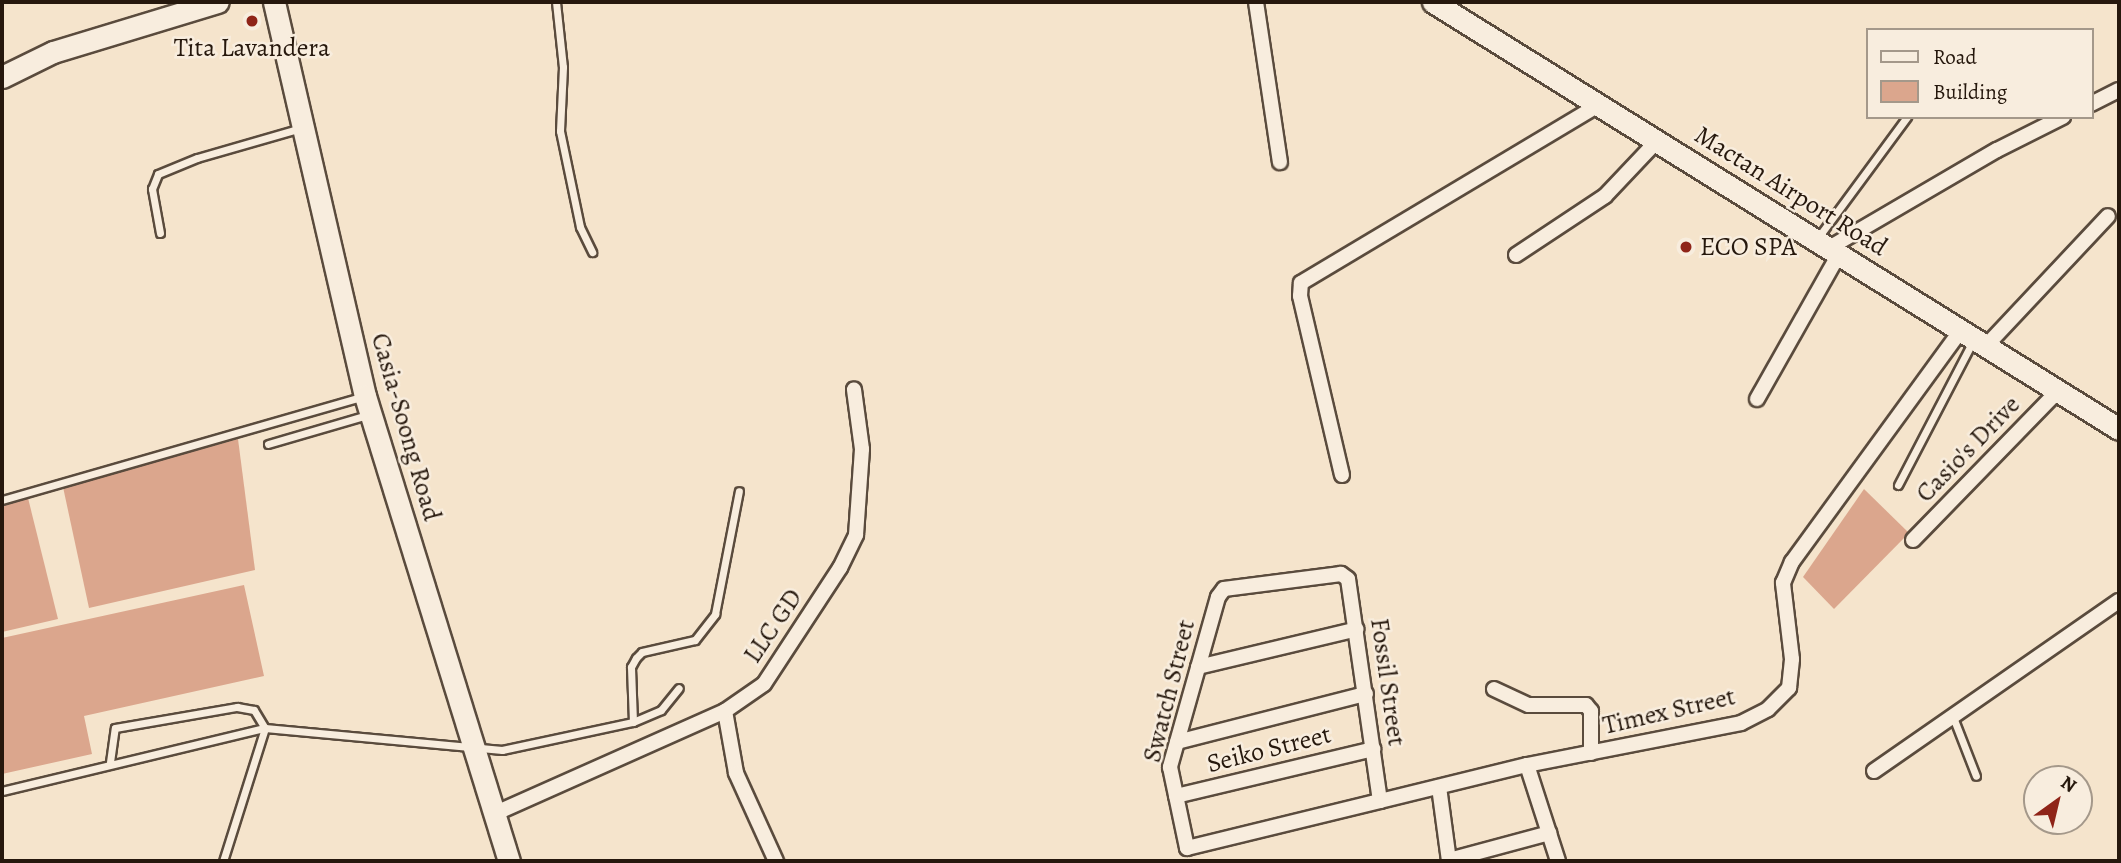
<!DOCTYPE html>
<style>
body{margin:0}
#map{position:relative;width:2121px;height:863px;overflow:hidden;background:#f5e4cc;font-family:Alegreya,serif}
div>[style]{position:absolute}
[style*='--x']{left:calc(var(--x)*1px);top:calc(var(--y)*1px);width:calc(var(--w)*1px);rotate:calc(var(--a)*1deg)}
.building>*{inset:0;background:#dba68d}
.roads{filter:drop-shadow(2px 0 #5a4b3d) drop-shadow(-2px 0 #5a4b3d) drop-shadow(0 2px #5a4b3d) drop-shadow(0 -2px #5a4b3d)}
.lane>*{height:7px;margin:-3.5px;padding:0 3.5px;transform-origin:3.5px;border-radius:3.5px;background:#f8edde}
.street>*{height:14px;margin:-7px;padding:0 7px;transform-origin:7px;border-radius:7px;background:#f8edde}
.secondary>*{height:21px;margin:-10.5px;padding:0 10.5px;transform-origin:10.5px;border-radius:10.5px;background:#f8edde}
.dots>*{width:19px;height:19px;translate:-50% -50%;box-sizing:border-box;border:4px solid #f8edde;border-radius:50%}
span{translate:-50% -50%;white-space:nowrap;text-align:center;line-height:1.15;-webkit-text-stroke:5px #f8edde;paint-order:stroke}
.poi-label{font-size:26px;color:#26180d}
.left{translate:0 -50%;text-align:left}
.street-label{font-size:26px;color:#26180d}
.frame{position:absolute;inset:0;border:4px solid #26180d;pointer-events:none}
.legend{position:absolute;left:1866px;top:28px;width:228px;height:91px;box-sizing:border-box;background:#f8edde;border:2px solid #a4988a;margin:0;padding:9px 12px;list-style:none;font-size:21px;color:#26180d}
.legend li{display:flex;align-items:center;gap:14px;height:35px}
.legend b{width:35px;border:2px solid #a4988a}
.north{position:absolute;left:2023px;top:765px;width:70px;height:70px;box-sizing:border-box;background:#f8edde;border:2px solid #a4988a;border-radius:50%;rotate:34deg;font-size:19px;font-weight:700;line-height:28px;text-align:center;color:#26180d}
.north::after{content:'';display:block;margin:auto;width:24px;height:32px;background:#8f2418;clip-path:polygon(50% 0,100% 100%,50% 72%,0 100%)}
</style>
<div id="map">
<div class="building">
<i style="clip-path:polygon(238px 439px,255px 570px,89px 608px,63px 487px)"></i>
<i style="clip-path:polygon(1864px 489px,1909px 533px,1834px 609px,1803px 577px)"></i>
<i style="clip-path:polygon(28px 498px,58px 619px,2px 632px,2px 505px)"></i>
<i style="clip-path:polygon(244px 585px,264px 676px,84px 716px,92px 754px,2px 774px,2px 638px)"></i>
</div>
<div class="roads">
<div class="lane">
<i style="--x:556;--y:2;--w:65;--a:83.9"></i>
<i style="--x:563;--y:67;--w:64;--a:92.7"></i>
<i style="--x:560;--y:131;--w:98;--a:78.2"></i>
<i style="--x:580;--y:227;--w:28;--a:64"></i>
<i style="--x:160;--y:233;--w:45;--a:-100.3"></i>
<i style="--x:152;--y:189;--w:16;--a:-68"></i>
<i style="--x:158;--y:174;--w:42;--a:-22.3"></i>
<i style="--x:197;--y:158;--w:108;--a:-16.1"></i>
<i style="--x:1817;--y:239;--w:152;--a:-53.6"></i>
<i style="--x:268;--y:444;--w:103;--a:-16.3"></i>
<i style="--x:1898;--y:485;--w:160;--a:-62.5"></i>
<i style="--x:2;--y:500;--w:373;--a:-16"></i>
<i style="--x:1953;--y:717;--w:63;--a:68.7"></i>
<i style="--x:633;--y:722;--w:55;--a:-92.1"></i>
<i style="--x:631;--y:667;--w:10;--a:-61"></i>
<i style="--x:636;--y:658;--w:8;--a:-45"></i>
<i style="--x:642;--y:652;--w:54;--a:-12.8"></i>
<i style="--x:695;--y:640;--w:33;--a:-52"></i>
<i style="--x:715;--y:614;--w:125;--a:-79"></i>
<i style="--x:110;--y:762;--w:34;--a:-82"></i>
<i style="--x:115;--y:728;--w:124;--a:-9.8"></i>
<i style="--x:237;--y:707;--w:17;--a:10"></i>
<i style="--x:254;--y:710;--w:21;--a:59"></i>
<i style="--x:265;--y:728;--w:139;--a:107.5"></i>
<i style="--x:2;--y:791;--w:270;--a:-13.5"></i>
<i style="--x:265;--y:728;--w:238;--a:5.3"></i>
<i style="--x:502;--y:750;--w:134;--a:-12.1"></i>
<i style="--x:633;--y:722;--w:30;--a:-23"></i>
<i style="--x:661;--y:710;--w:28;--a:-51"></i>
</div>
<div class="street">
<i style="--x:1256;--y:2;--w:162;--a:81.5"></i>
<i style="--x:2091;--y:104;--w:31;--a:-27"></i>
<i style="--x:1829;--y:248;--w:194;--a:-30.3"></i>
<i style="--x:1997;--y:150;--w:74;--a:-26.6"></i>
<i style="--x:1516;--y:255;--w:107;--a:-33.5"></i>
<i style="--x:1605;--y:196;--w:76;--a:-46.6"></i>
<i style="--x:1986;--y:346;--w:178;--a:-46.8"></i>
<i style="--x:1757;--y:399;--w:167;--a:-60.5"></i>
<i style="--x:1342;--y:475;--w:184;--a:-103.2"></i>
<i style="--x:1300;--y:296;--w:13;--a:-86"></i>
<i style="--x:1301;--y:283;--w:347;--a:-30.9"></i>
<i style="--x:1913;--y:540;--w:206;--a:-45.8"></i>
<i style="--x:1198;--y:667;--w:163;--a:-13.4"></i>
<i style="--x:1494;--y:689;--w:38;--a:25"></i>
<i style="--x:1529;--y:705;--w:57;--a:0"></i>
<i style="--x:1586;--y:705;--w:8;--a:50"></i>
<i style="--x:1591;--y:711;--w:42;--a:90"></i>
<i style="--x:725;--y:711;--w:63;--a:79.9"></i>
<i style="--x:736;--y:773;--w:97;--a:65.6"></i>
<i style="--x:1177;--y:742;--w:195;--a:-14.3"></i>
<i style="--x:1527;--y:765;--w:101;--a:72.1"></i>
<i style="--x:1874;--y:771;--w:298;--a:-34.8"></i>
<i style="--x:1439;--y:787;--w:75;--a:82.3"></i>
<i style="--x:1176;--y:796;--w:203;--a:-13.4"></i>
<i style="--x:1380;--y:801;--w:224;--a:-98.2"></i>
<i style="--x:1348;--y:579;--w:9;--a:-144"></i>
<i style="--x:1341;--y:574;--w:118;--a:172.7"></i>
<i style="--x:1224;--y:589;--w:10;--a:127"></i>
<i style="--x:1218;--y:597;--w:177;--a:105.8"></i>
<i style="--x:1170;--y:767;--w:83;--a:78.1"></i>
<i style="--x:1187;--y:848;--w:199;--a:-13.7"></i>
<i style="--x:1380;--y:801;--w:151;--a:-13.8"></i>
<i style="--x:1527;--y:765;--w:218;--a:-11.1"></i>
<i style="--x:1741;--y:723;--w:30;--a:-27"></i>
<i style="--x:1768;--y:709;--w:30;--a:-45"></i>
<i style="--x:1789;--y:688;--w:29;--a:-84"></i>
<i style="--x:1792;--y:659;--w:77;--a:-96.8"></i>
<i style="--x:1783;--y:583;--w:23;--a:-67"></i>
<i style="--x:1792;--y:562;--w:287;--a:-53.9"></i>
<i style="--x:496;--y:813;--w:251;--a:-24"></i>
<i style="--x:725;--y:711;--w:47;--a:-34.7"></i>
<i style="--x:764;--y:684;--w:139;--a:-56.8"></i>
<i style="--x:840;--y:568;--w:37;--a:-64"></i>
<i style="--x:856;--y:535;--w:86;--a:-86"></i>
<i style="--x:862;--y:449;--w:60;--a:-97.7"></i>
<i style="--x:1449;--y:860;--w:104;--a:-15.1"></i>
</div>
<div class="secondary">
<i style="--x:274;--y:2;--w:404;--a:77"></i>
<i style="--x:365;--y:396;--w:487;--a:72.8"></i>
<i style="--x:1433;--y:2;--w:808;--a:31.9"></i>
<i style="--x:2;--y:77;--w:57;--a:-26.1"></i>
<i style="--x:53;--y:52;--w:172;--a:-16.9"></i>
</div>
</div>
<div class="dots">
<i style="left:252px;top:21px;background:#8f2418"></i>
<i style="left:1686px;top:247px;background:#8f2418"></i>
</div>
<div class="poi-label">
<span style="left:252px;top:48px">Tita Lavandera</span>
<span class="left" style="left:1700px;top:247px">ECO SPA</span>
</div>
<div class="street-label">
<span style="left:1791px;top:191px;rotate:32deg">Mactan Airport Road</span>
<span style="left:406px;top:427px;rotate:74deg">Casia-Soong Road</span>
<span style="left:1968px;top:449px;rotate:-46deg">Casio's Drive</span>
<span style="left:773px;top:626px;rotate:-56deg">LLC GD</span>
<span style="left:1388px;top:682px;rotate:82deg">Fossil Street</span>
<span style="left:1169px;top:691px;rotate:-76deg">Swatch Street</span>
<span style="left:1669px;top:711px;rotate:-13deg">Timex Street</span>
<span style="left:1269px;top:749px;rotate:-14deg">Seiko Street</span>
</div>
<div class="frame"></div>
<ul class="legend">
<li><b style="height:9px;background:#f8edde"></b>Road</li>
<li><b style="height:19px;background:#dba68d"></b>Building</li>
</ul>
<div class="north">N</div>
</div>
